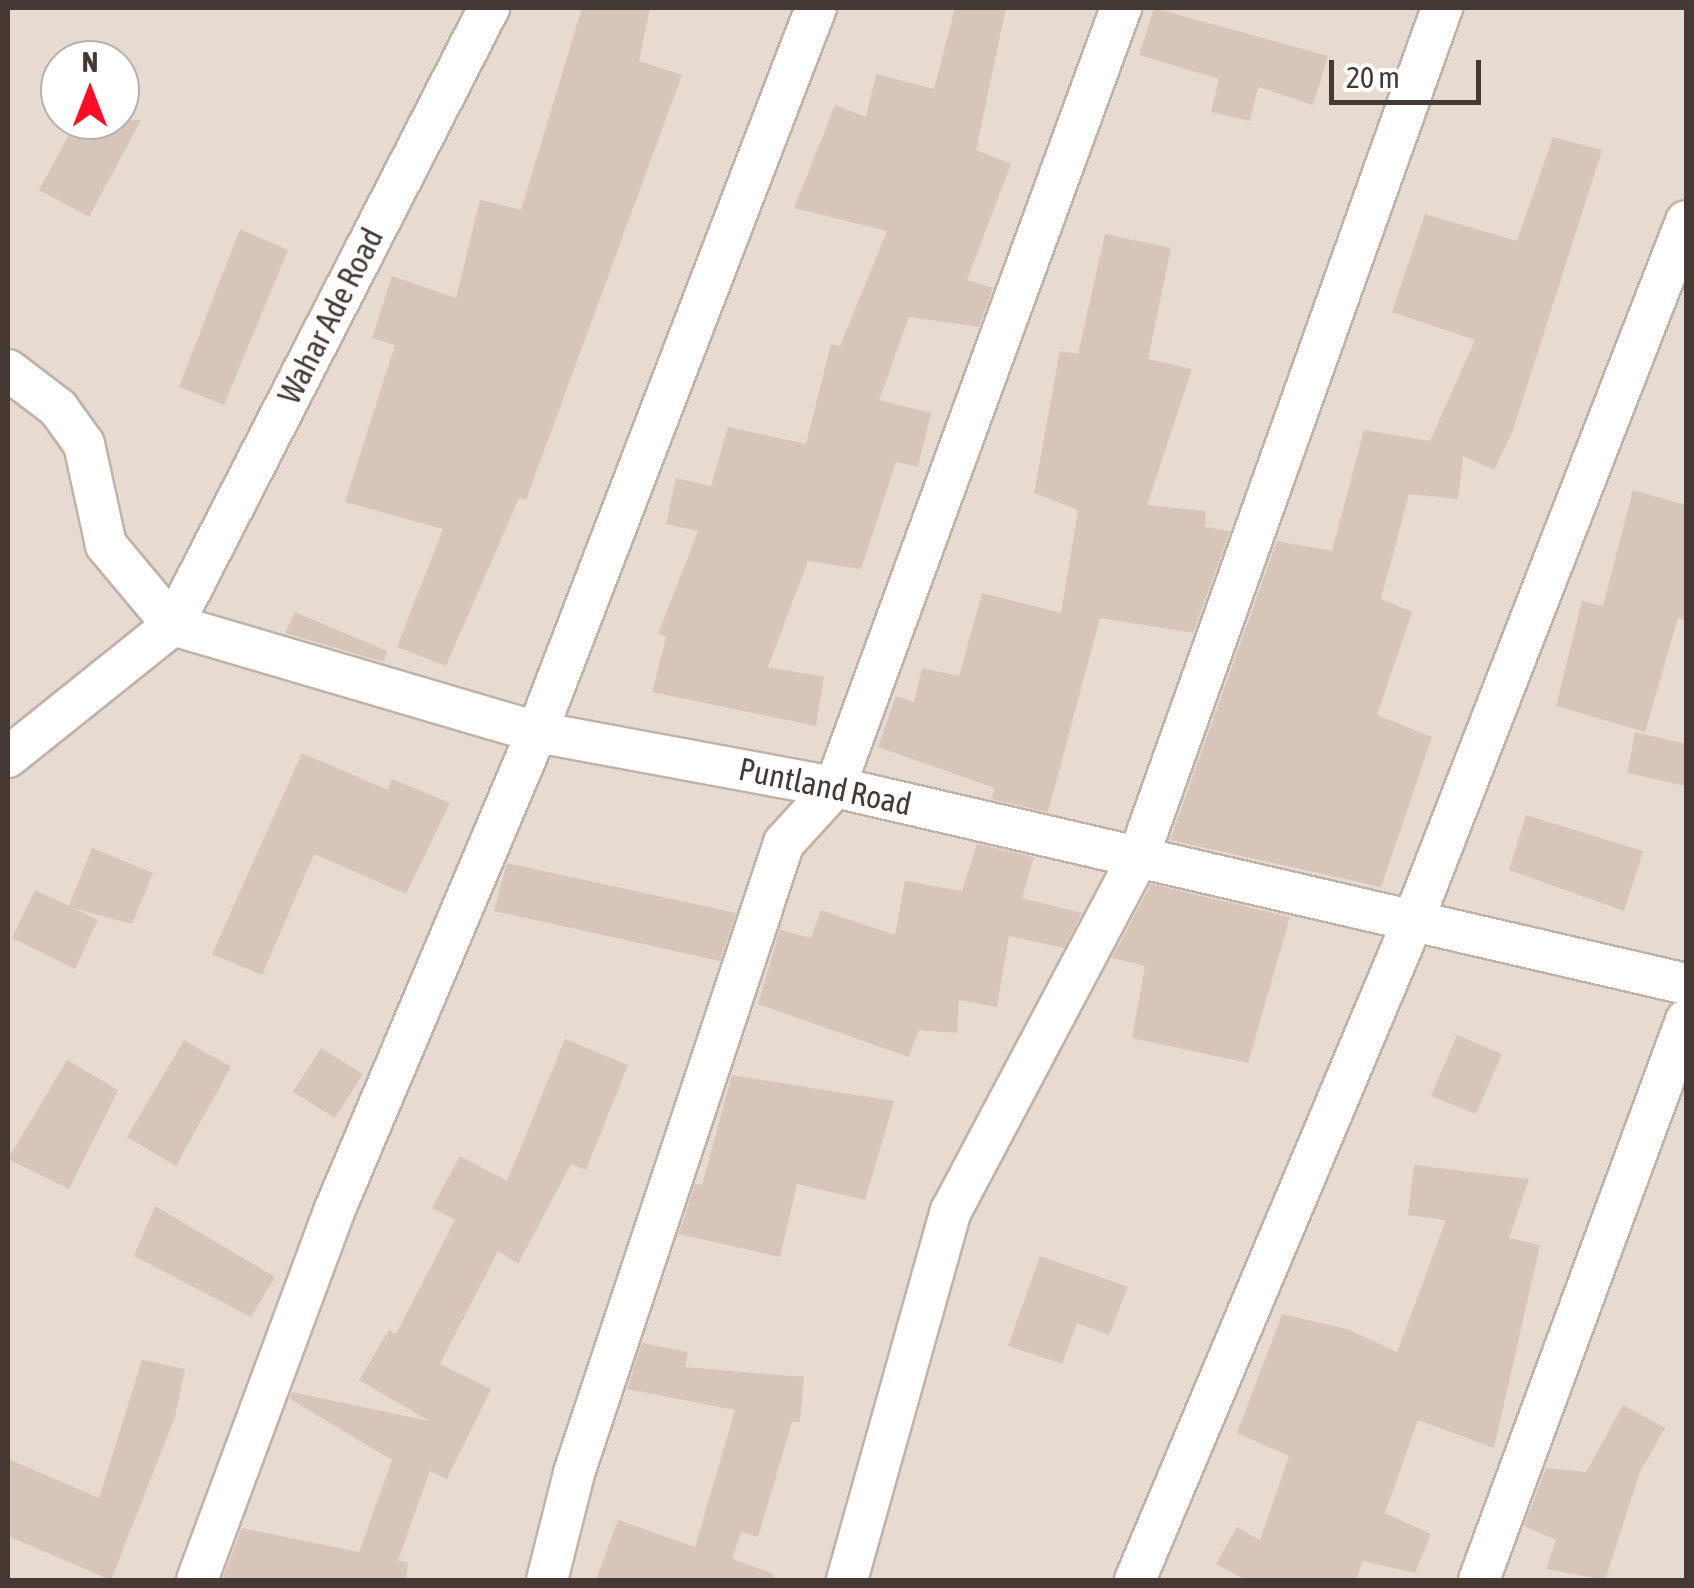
<!DOCTYPE html>
<style>
body{margin:0}
#map{position:relative;width:1694px;height:1588px;overflow:hidden;background:#f3eae2;font-family:"Asap Condensed",sans-serif}
div>[style]{position:absolute}
[style*='--x']{left:calc(var(--x)*1px);top:calc(var(--y)*1px);width:calc(var(--w)*1px);rotate:calc(var(--a)*1deg)}
.residential>*{inset:0;background:#e7dad0}
.building>*{inset:0;background:#d8c5ba}
.roads{filter:drop-shadow(2px 0 #c1b2a8) drop-shadow(-2px 0 #c1b2a8) drop-shadow(0 2px #c1b2a8) drop-shadow(0 -2px #c1b2a8)}
.minor>*{height:40px;margin:-20px;padding:0 20px;transform-origin:20px;border-radius:20px;background:#fff}
span{translate:-50% -50%;white-space:nowrap;text-align:center;line-height:1.15;-webkit-text-stroke:10px #fff;paint-order:stroke}
.street-label{font-size:32px;color:#443933}
.frame{position:absolute;inset:0;border:10px solid #443933;pointer-events:none}
.north{position:absolute;left:40px;top:40px;width:100px;height:100px;box-sizing:border-box;background:#fff;border:2px solid #b4b0ad;border-radius:50%;rotate:0deg;font-size:28px;font-weight:700;line-height:40px;text-align:center;color:#443933}
.north::after{content:'';display:block;margin:auto;width:35px;height:45px;background:#ff0d23;clip-path:polygon(50% 0,100% 100%,50% 72%,0 100%)}
.scale{position:absolute;left:1329px;top:60px;width:152px;height:45px;box-sizing:border-box;border:5px solid #443933;border-top:0;padding-left:12px;font-size:30px;line-height:35px;white-space:nowrap;color:#443933;-webkit-text-stroke:8px #fff;paint-order:stroke}
</style>
<div id="map">
<div class="residential">
<i style="clip-path:polygon(evenodd,8px 8px,1686px 8px,1686px 1580px,8px 1580px,8px 8px,60px 60px,120px 60px,120px 120px,60px 120px,60px 60px)"></i>
</div>
<div class="building">
<i style="clip-path:polygon(582px 8px,650px 8px,639px 61px,682px 75px,526px 500px,519px 498px,446px 666px,397px 647px,443px 529px,345px 502px,395px 345px,372px 338px,392px 276px,456px 298px,480px 200px,521px 210px)"></i>
<i style="clip-path:polygon(955px 8px,1006px 8px,976px 150px,1011px 164px,967px 280px,993px 288px,979px 327px,909px 317px,879px 400px,931px 413px,918px 467px,896px 462px,861px 569px,808px 561px,768px 667px,824px 677px,816px 726px,652px 692px,666px 637px,658px 634px,698px 531px,666px 524px,676px 478px,711px 486px,728px 427px,806px 444px,831px 344px,840px 346px,887px 231px,794px 208px,835px 105px,866px 117px,876px 74px,934px 89px)"></i>
<i style="clip-path:polygon(1154px 8px,1328px 56px,1313px 105px,1258px 87px,1250px 121px,1211px 112px,1219px 79px,1139px 55px)"></i>
<i style="clip-path:polygon(77px 120px,141px 120px,89px 217px,39px 190px)"></i>
<i style="clip-path:polygon(1553px 137px,1602px 150px,1513px 430px,1494px 470px,1463px 456px,1458px 499px,1409px 494px,1381px 599px,1412px 612px,1377px 715px,1432px 737px,1381px 887px,1170px 840px,1277px 541px,1332px 551px,1364px 430px,1430px 441px,1475px 340px,1392px 312px,1425px 214px,1517px 241px)"></i>
<i style="clip-path:polygon(240px 229px,288px 250px,224px 405px,179px 387px)"></i>
<i style="clip-path:polygon(1105px 234px,1171px 248px,1148px 359px,1192px 369px,1147px 505px,1206px 511px,1205px 527px,1230px 531px,1193px 633px,1100px 618px,1048px 812px,991px 799px,995px 788px,878px 747px,896px 696px,914px 702px,922px 668px,959px 676px,982px 593px,1061px 613px,1078px 510px,1034px 493px,1060px 351px,1078px 354px)"></i>
<i style="clip-path:polygon(1633px 490px,1686px 505px,1686px 620px,1678px 618px,1645px 732px,1556px 706px,1582px 601px,1603px 606px)"></i>
<i style="clip-path:polygon(295px 612px,387px 651px,384px 662px,285px 633px)"></i>
<i style="clip-path:polygon(1635px 732px,1686px 744px,1686px 786px,1627px 773px)"></i>
<i style="clip-path:polygon(302px 753px,388px 790px,392px 779px,450px 803px,406px 894px,314px 854px,262px 975px,212px 954px)"></i>
<i style="clip-path:polygon(1526px 815px,1643px 851px,1624px 911px,1509px 870px)"></i>
<i style="clip-path:polygon(977px 844px,1034px 857px,1022px 898px,1082px 913px,1064px 948px,1009px 936px,997px 1007px,959px 1000px,957px 1033px,919px 1030px,909px 1057px,758px 1004px,782px 923px,781px 930px,811px 938px,821px 910px,895px 935px,905px 881px,962px 891px)"></i>
<i style="clip-path:polygon(92px 848px,153px 873px,132px 924px,73px 908px,98px 920px,75px 969px,12px 938px,35px 890px,69px 906px)"></i>
<i style="clip-path:polygon(507px 863px,736px 913px,720px 961px,494px 911px)"></i>
<i style="clip-path:polygon(1151px 884px,1290px 917px,1248px 1063px,1132px 1038px,1145px 966px,1112px 958px)"></i>
<i style="clip-path:polygon(1457px 1035px,1502px 1054px,1476px 1114px,1431px 1096px)"></i>
<i style="clip-path:polygon(565px 1039px,628px 1065px,586px 1170px,571px 1164px,518px 1264px,498px 1251px,440px 1364px,491px 1389px,447px 1479px,430px 1471px,398px 1560px,408px 1563px,406px 1580px,222px 1580px,242px 1528px,359px 1552px,392px 1460px,290px 1399px,292px 1392px,429px 1421px,359px 1380px,389px 1330px,396px 1334px,455px 1220px,432px 1208px,460px 1156px,507px 1181px)"></i>
<i style="clip-path:polygon(184px 1040px,231px 1067px,176px 1166px,127px 1137px)"></i>
<i style="clip-path:polygon(321px 1048px,363px 1074px,335px 1118px,293px 1092px)"></i>
<i style="clip-path:polygon(67px 1060px,118px 1090px,69px 1189px,8px 1159px)"></i>
<i style="clip-path:polygon(732px 1075px,894px 1101px,865px 1200px,797px 1184px,780px 1257px,679px 1234px,695px 1184px,702px 1185px)"></i>
<i style="clip-path:polygon(1414px 1165px,1529px 1179px,1509px 1238px,1540px 1245px,1494px 1448px,1418px 1420px,1385px 1513px,1431px 1534px,1415px 1573px,1363px 1561px,1356px 1580px,1246px 1580px,1216px 1564px,1237px 1527px,1260px 1540px,1289px 1456px,1237px 1433px,1282px 1314px,1347px 1329px,1397px 1352px,1446px 1220px,1408px 1215px)"></i>
<i style="clip-path:polygon(155px 1206px,275px 1277px,251px 1317px,134px 1256px)"></i>
<i style="clip-path:polygon(1040px 1256px,1128px 1287px,1109px 1335px,1077px 1323px,1062px 1364px,1008px 1346px)"></i>
<i style="clip-path:polygon(642px 1343px,688px 1352px,685px 1367px,804px 1377px,800px 1422px,792px 1422px,758px 1537px,741px 1532px,732px 1559px,774px 1574px,773px 1580px,596px 1580px,618px 1520px,695px 1547px,735px 1410px,627px 1389px)"></i>
<i style="clip-path:polygon(142px 1360px,185px 1369px,175px 1417px,111px 1580px,8px 1536px,8px 1459px,99px 1498px)"></i>
<i style="clip-path:polygon(1623px 1405px,1665px 1428px,1640px 1472px,1605px 1580px,1546px 1569px,1556px 1540px,1524px 1526px,1546px 1468px,1586px 1472px)"></i>
</div>
<div class="roads">
<div class="minor">
<i style="--x:8;--y:370;--w:63;--a:37.2"></i>
<i style="--x:58;--y:408;--w:44;--a:54.2"></i>
<i style="--x:84;--y:444;--w:103;--a:77.7"></i>
<i style="--x:106;--y:545;--w:104;--a:50.1"></i>
<i style="--x:173;--y:625;--w:379;--a:16.4"></i>
<i style="--x:537;--y:732;--w:303;--a:10.5"></i>
<i style="--x:835;--y:787;--w:874;--a:13.03"></i>
<i style="--x:8;--y:757;--w:211;--a:-38.7"></i>
<i style="--x:173;--y:625;--w:693;--a:-62.88"></i>
<i style="--x:197;--y:1580;--w:396;--a:-69.6"></i>
<i style="--x:335;--y:1209;--w:518;--a:-67.05"></i>
<i style="--x:537;--y:732;--w:776;--a:-68.93"></i>
<i style="--x:547;--y:1580;--w:110;--a:-75.8"></i>
<i style="--x:574;--y:1473;--w:664;--a:-71.57"></i>
<i style="--x:784;--y:843;--w:76;--a:-47.7"></i>
<i style="--x:835;--y:787;--w:830;--a:-69.84"></i>
<i style="--x:847;--y:1580;--w:383;--a:-74.3"></i>
<i style="--x:951;--y:1211;--w:399;--a:-62.1"></i>
<i style="--x:1138;--y:858;--w:903;--a:-70.32"></i>
<i style="--x:1135;--y:1580;--w:715;--a:-67.13"></i>
<i style="--x:1413;--y:921;--w:751;--a:-68.69"></i>
<i style="--x:1479;--y:1580;--w:597;--a:-69.71"></i>
</div>
</div>
<div class="street-label">
<span style="left:331px;top:316px;rotate:-63deg">Wahar Ade Road</span>
<span style="left:825px;top:787px;rotate:12deg">Puntland Road</span>
</div>
<div class="frame"></div>
<div class="north">N</div>
<div class="scale">20 m</div>
</div>
